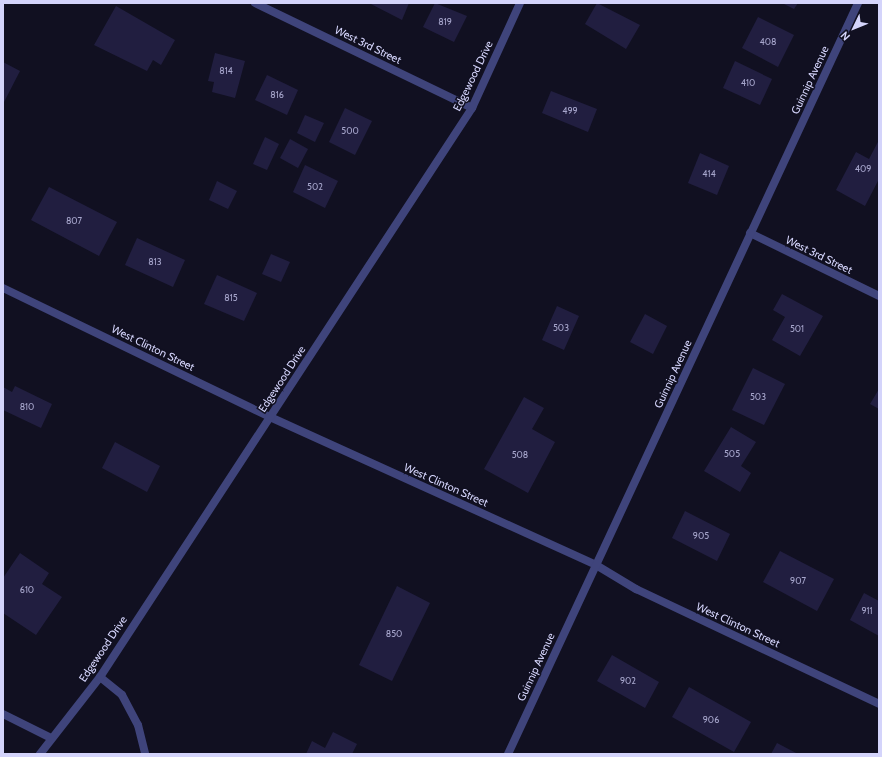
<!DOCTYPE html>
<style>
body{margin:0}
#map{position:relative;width:882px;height:757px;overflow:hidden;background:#111021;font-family:Cabin,sans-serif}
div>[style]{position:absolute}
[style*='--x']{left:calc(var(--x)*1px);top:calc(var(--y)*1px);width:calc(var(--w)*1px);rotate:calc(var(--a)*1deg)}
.building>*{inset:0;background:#211e40}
.minor>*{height:8px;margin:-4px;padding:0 4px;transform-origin:4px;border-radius:4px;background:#3f447b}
span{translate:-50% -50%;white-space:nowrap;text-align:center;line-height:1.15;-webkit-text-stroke:3px #111021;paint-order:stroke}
.number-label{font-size:9px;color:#a7a6cc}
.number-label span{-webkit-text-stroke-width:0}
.street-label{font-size:11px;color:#d4d4fb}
.frame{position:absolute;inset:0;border:4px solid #d4d4fb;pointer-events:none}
.north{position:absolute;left:834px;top:8px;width:40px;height:40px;-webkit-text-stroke:3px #111021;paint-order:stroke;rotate:227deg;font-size:11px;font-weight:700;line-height:16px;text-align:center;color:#d4d4fb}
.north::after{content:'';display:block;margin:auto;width:14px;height:18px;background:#d4d4fb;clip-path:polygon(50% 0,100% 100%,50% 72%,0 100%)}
</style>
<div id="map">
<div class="building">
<i style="clip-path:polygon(369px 3px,409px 3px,402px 20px)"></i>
<i style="clip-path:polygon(435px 3px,467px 16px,454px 42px,423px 27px)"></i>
<i style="clip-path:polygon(597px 3px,640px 25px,626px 49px,585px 24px)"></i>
<i style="clip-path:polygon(782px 3px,798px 3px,794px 9px)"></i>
<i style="clip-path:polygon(116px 6px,175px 40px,161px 65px,153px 60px,147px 71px,94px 45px)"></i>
<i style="clip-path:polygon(758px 17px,794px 35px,778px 67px,742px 48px)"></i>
<i style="clip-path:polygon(215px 53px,245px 61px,235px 98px,212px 92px,214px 82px,208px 81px)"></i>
<i style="clip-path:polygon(735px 61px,772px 79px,760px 105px,723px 88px)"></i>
<i style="clip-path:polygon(3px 62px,20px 71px,3px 104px)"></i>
<i style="clip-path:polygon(267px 75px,298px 90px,287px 115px,255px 100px)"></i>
<i style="clip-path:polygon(551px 91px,597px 109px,588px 132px,542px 113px)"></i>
<i style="clip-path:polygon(345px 108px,372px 121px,355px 155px,329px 142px)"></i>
<i style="clip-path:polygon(305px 115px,324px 123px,315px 142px,297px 133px)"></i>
<i style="clip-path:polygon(265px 137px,279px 144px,267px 170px,253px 164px)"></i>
<i style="clip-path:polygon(290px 139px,308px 149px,298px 168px,280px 158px)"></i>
<i style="clip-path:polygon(879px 140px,879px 179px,865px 206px,836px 190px,856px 152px,869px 159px)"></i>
<i style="clip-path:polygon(700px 153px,729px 166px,717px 195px,688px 183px)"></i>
<i style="clip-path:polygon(305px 165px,338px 181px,325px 208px,293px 192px)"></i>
<i style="clip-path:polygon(217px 181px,237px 191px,228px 209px,209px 200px)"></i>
<i style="clip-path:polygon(49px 187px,117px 222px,99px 256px,31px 220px)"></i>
<i style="clip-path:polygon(137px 238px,185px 260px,173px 287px,125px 265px)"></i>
<i style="clip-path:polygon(271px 254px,290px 262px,281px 282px,262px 274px)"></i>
<i style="clip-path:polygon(217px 275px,257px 293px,244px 321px,204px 304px)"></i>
<i style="clip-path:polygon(782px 294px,823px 316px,800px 356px,772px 340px,785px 317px,773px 310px)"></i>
<i style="clip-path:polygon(557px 306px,579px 316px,564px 350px,542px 340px)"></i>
<i style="clip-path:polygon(645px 314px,667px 326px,653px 354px,630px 342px)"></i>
<i style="clip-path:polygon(753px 368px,785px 384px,764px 425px,732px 410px)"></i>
<i style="clip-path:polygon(15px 386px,52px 404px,41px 428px,3px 410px,3px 387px,12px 392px)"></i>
<i style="clip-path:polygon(879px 389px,879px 409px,870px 404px)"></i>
<i style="clip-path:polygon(524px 397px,544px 408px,532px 429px,555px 442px,528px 493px,484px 469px)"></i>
<i style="clip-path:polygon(731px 427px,756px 442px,741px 466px,751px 473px,740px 492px,704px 471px)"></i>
<i style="clip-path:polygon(115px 442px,160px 466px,147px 492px,102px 468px)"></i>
<i style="clip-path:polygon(685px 511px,730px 534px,717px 561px,672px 538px)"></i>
<i style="clip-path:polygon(780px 551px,834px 579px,817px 611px,763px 582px)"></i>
<i style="clip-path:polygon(20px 553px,49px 573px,42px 584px,62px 597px,36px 635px,3px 613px,3px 578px)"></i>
<i style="clip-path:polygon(397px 586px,430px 603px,392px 681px,359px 665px)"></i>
<i style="clip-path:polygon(864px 593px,879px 601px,879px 636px,850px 620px)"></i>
<i style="clip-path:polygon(612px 655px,659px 682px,645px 708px,597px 681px)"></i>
<i style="clip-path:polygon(689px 687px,751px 722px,734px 752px,672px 717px)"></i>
<i style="clip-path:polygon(333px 732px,357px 744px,352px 754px,306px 754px,312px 741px,325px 748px)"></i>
<i style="clip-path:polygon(777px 743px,798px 754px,771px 754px)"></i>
</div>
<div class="minor">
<i style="--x:255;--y:3;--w:241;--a:25.8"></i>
<i style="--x:750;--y:233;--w:144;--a:26"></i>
<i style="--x:3;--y:288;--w:297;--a:25.8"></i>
<i style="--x:270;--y:417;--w:358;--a:24.4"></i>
<i style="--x:596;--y:565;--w:47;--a:31"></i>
<i style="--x:636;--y:589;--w:269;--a:25.3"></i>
<i style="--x:100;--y:677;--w:28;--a:39"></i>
<i style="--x:122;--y:695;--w:34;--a:62"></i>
<i style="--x:138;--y:725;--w:30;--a:76"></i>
<i style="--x:3;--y:714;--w:54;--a:26.6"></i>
<i style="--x:40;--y:754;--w:98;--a:-52.1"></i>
<i style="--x:100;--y:677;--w:680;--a:-56.82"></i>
<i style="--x:472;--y:108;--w:115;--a:-65.4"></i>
<i style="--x:508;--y:754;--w:829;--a:-65.01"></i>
</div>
<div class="number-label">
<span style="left:445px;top:22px">819</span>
<span style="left:768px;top:42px">408</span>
<span style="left:226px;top:71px">814</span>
<span style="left:748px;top:83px">410</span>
<span style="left:277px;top:95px">816</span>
<span style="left:570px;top:111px">499</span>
<span style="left:350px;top:131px">500</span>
<span style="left:863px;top:169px">409</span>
<span style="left:709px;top:174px">414</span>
<span style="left:315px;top:187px">502</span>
<span style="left:74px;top:221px">807</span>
<span style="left:155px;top:262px">813</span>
<span style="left:231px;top:298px">815</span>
<span style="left:561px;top:328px">503</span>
<span style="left:797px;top:329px">501</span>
<span style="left:758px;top:397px">503</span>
<span style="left:27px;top:407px">810</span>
<span style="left:732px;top:454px">505</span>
<span style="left:520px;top:455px">508</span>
<span style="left:701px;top:536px">905</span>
<span style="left:798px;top:581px">907</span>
<span style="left:27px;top:590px">610</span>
<span style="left:867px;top:611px">911</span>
<span style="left:394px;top:634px">850</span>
<span style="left:628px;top:681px">902</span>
<span style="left:711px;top:720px">906</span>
</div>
<div class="street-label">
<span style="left:368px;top:45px;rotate:26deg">West 3rd Street</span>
<span style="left:473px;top:76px;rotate:-64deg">Edgewood Drive</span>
<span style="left:810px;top:80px;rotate:-65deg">Guinnip Avenue</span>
<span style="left:819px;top:255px;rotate:26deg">West 3rd Street</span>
<span style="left:153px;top:348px;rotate:26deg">West Clinton Street</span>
<span style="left:673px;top:374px;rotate:-65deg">Guinnip Avenue</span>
<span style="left:282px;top:379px;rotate:-57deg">Edgewood Drive</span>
<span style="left:446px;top:485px;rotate:24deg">West Clinton Street</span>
<span style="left:738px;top:625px;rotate:25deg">West Clinton Street</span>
<span style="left:103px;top:649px;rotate:-56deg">Edgewood Drive</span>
<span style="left:536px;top:667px;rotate:-65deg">Guinnip Avenue</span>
</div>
<div class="frame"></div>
<div class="north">N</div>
</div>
